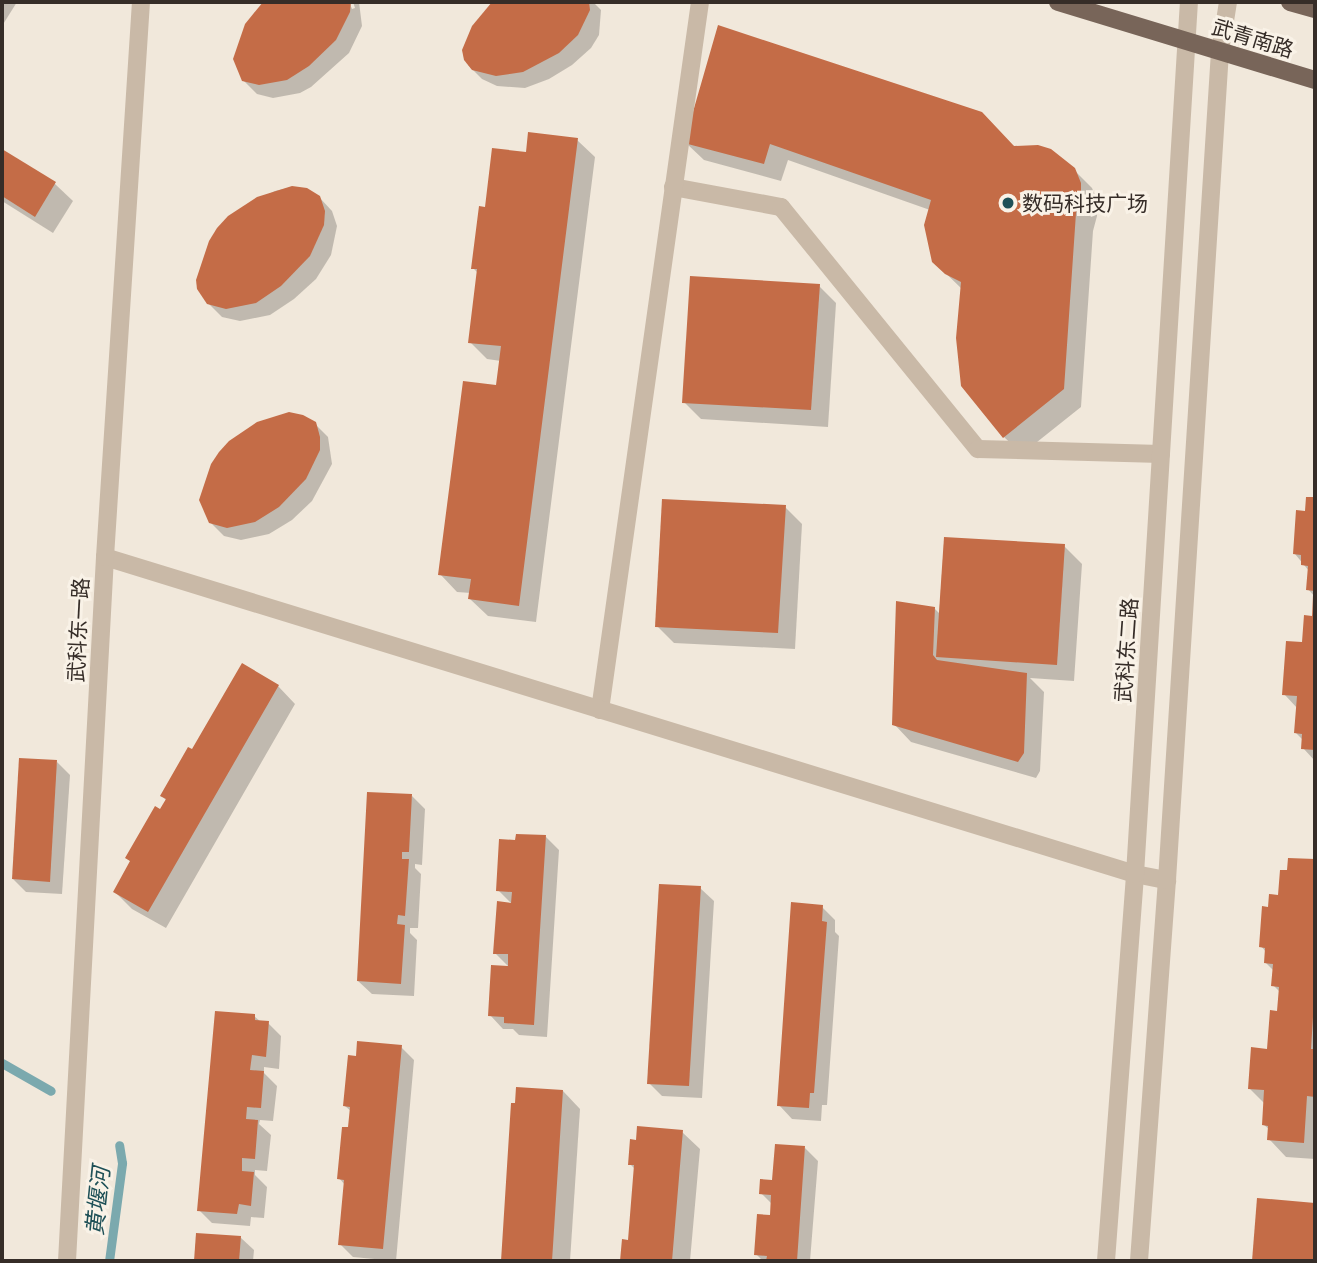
<!DOCTYPE html>
<meta charset="utf-8">
<style>
body{margin:0}
#map{position:relative;width:1317px;height:1263px;overflow:hidden;background:#f1e8db;font-family:"Exo 2","Noto Sans SC",sans-serif}
div>[style]{position:absolute}
[style*='--x']{left:calc(var(--x)*1px);top:calc(var(--y)*1px);width:calc(var(--w)*1px);rotate:calc(var(--a)*1deg)}
.shadow>*{inset:0;background:#0003}
.stream>*{height:9px;margin:-4.5px;padding:0 4.5px;transform-origin:4.5px;border-radius:4.5px;background:#7ba9ae}
.building>*{inset:0;background:#c46c47}
.service>*{height:18px;margin:-9px;padding:0 9px;transform-origin:9px;border-radius:9px;background:#c9b9a7}
.minor>*{height:18px;margin:-9px;padding:0 9px;transform-origin:9px;border-radius:9px;background:#c9b9a7}
.tertiary>*{height:18px;margin:-9px;padding:0 9px;transform-origin:9px;border-radius:9px;background:#c9b9a7}
.primary>*{height:18px;margin:-9px;padding:0 9px;transform-origin:9px;border-radius:9px;background:#786559}
.dots>*{width:19px;height:19px;translate:-50% -50%;box-sizing:border-box;border:4px solid #f9f2e7;border-radius:50%}
span{translate:-50% -50%;white-space:nowrap;text-align:center;line-height:1.15;-webkit-text-stroke:6px #f9f2e7;paint-order:stroke}
.street-label{font-size:21px;color:#362d28}
.poi-label{font-size:21px;color:#362d28}
.left{translate:0 -50%;text-align:left}
.water-label{font-size:23px;color:#1e5057;font-style:italic}
.frame{position:absolute;inset:0;border:4px solid #362d28;pointer-events:none}
</style>
<div id="map">
<div class="shadow">
<i style="clip-path:polygon(2px 2px,17px 2px,2px 26px)"></i>
<i style="clip-path:polygon(268px 2px,349px 2px,352px 9px,355px 8px,353px 2px,359px 2px,362px 26px,349px 53px,311px 87px,300px 93px,273px 98px,257px 94px,243px 80px,254px 13px)"></i>
<i style="clip-path:polygon(593px 2px,601px 10px,599px 35px,591px 48px,572px 65px,549px 79px,525px 88px,497px 86px,482px 79px,468px 65px,496px 2px)"></i>
<i style="clip-path:polygon(719px 27px,1074px 170px,1092px 188px,1098px 202px,1097px 216px,1093px 231px,1081px 407px,1022px 454px,1004px 437px,962px 289px,933px 261px,930px 210px,788px 160px,781px 181px,704px 160px,686px 143px)"></i>
<i style="clip-path:polygon(577px 140px,595px 157px,536px 622px,488px 616px,470px 599px,471px 593px,457px 592px,440px 574px,497px 387px,501px 361px,487px 359px,470px 342px,479px 274px,473px 268px,486px 209px,527px 154px)"></i>
<i style="clip-path:polygon(2px 151px,55px 184px,73px 201px,53px 233px,2px 201px)"></i>
<i style="clip-path:polygon(292px 187px,319px 197px,332px 211px,337px 226px,331px 255px,316px 279px,294px 299px,270px 315px,240px 321px,222px 317px,208px 303px,243px 207px,275px 191px)"></i>
<i style="clip-path:polygon(819px 286px,836px 303px,828px 427px,701px 419px,684px 402px)"></i>
<i style="clip-path:polygon(314px 423px,328px 437px,332px 464px,312px 501px,292px 520px,269px 534px,241px 540px,224px 536px,210px 522px)"></i>
<i style="clip-path:polygon(1315px 493px,1315px 761px,1303px 748px,1303px 740px,1296px 733px,1298px 709px,1284px 694px,1313px 618px,1315px 597px,1308px 589px,1309px 571px,1295px 554px)"></i>
<i style="clip-path:polygon(785px 507px,802px 524px,795px 649px,674px 643px,657px 626px)"></i>
<i style="clip-path:polygon(1064px 546px,1082px 564px,1074px 681px,1030px 678px,1044px 692px,1040px 771px,1036px 778px,911px 742px,894px 724px,934px 608px,941px 615px)"></i>
<i style="clip-path:polygon(278px 686px,295px 704px,166px 928px,132px 909px,115px 892px,131px 862px,127px 858px,167px 801px,162px 796px)"></i>
<i style="clip-path:polygon(57px 762px,70px 775px,62px 894px,26px 892px,13px 879px)"></i>
<i style="clip-path:polygon(412px 796px,425px 809px,422px 865px,415px 864px,415px 868px,421px 874px,418px 928px,410px 928px,410px 933px,417px 940px,414px 996px,372px 994px,358px 981px)"></i>
<i style="clip-path:polygon(546px 837px,559px 850px,547px 1037px,519px 1035px,513px 1029px,503px 1029px,490px 1015px,510px 968px,495px 953px,512px 904px,498px 890px,517px 842px)"></i>
<i style="clip-path:polygon(1290px 859px,1315px 861px,1315px 1159px,1286px 1157px,1269px 1139px,1270px 1130px,1263px 1124px,1265px 1104px,1249px 1088px,1269px 1050px,1279px 1013px,1280px 992px,1273px 985px,1274px 971px,1265px 962px,1266px 952px,1261px 946px,1270px 909px,1280px 896px,1289px 872px)"></i>
<i style="clip-path:polygon(700px 888px,714px 901px,702px 1098px,662px 1096px,649px 1083px)"></i>
<i style="clip-path:polygon(822px 907px,835px 920px,835px 932px,839px 936px,827px 1105px,822px 1105px,821px 1121px,792px 1119px,779px 1105px)"></i>
<i style="clip-path:polygon(254px 1016px,261px 1022px,268px 1023px,281px 1036px,279px 1069px,264px 1067px,264px 1073px,277px 1086px,273px 1121px,260px 1120px,259px 1124px,271px 1135px,267px 1171px,255px 1170px,255px 1175px,267px 1187px,264px 1218px,251px 1217px,250px 1226px,212px 1223px,199px 1210px)"></i>
<i style="clip-path:polygon(401px 1047px,414px 1060px,396px 1261px,353px 1257px,340px 1244px,345px 1185px,339px 1178px,352px 1112px,345px 1106px)"></i>
<i style="clip-path:polygon(563px 1091px,580px 1109px,570px 1261px,502px 1261px,513px 1105px)"></i>
<i style="clip-path:polygon(682px 1132px,700px 1149px,690px 1261px,622px 1261px,629px 1241px,635px 1169px,630px 1164px)"></i>
<i style="clip-path:polygon(805px 1148px,818px 1161px,810px 1261px,763px 1261px,756px 1254px,771px 1217px,772px 1204px,761px 1193px)"></i>
<i style="clip-path:polygon(1258px 1200px,1315px 1204px,1315px 1261px,1254px 1261px)"></i>
<i style="clip-path:polygon(198px 1235px,240px 1237px,254px 1250px,253px 1261px,196px 1261px)"></i>
</div>
<div class="stream">
<i style="--x:2;--y:1063;--w:56;--a:29.7"></i>
<i style="--x:109;--y:1261;--w:99;--a:-82.4"></i>
<i style="--x:122;--y:1163;--w:18;--a:-99"></i>
</div>
<div class="building">
<i style="clip-path:polygon(263px 2px,351px 2px,350px 12px,336px 40px,309px 66px,287px 80px,259px 85px,242px 81px,233px 59px,245px 24px)"></i>
<i style="clip-path:polygon(492px 2px,589px 2px,590px 10px,578px 35px,559px 53px,523px 72px,496px 76px,472px 70px,464px 60px,462px 50px,472px 26px)"></i>
<i style="clip-path:polygon(718px 25px,982px 112px,1014px 146px,1038px 145px,1051px 149px,1075px 168px,1081px 183px,1081px 197px,1076px 213px,1064px 389px,1003px 438px,961px 386px,956px 338px,961px 282px,945px 274px,932px 262px,924px 225px,931px 200px,770px 144px,764px 164px,684px 143px)"></i>
<i style="clip-path:polygon(528px 132px,578px 138px,519px 606px,468px 599px,471px 579px,438px 575px,463px 381px,496px 385px,501px 346px,468px 343px,477px 269px,471px 269px,479px 206px,485px 207px,492px 148px,526px 152px)"></i>
<i style="clip-path:polygon(2px 149px,56px 182px,35px 217px,2px 196px)"></i>
<i style="clip-path:polygon(292px 186px,307px 188px,320px 196px,325px 211px,324px 225px,310px 256px,281px 286px,256px 303px,226px 309px,207px 304px,197px 289px,196px 280px,209px 241px,217px 228px,228px 216px,257px 197px)"></i>
<i style="clip-path:polygon(690px 276px,820px 284px,811px 410px,682px 403px)"></i>
<i style="clip-path:polygon(289px 412px,303px 415px,316px 422px,320px 437px,320px 450px,306px 479px,279px 507px,255px 522px,227px 528px,209px 523px,199px 500px,211px 464px,219px 452px,229px 441px,257px 422px)"></i>
<i style="clip-path:polygon(1306px 497px,1315px 497px,1315px 591px,1306px 590px,1308px 566px,1301px 565px,1301px 555px,1293px 554px,1296px 510px,1305px 511px)"></i>
<i style="clip-path:polygon(662px 499px,786px 505px,778px 633px,655px 627px)"></i>
<i style="clip-path:polygon(944px 537px,1065px 544px,1057px 665px,936px 657px)"></i>
<i style="clip-path:polygon(1313px 595px,1315px 595px,1315px 750px,1301px 749px,1302px 734px,1294px 733px,1297px 696px,1282px 695px,1286px 641px,1302px 642px,1304px 615px,1312px 616px)"></i>
<i style="clip-path:polygon(896px 601px,935px 607px,933px 655px,937px 660px,1027px 673px,1024px 753px,1018px 762px,892px 725px)"></i>
<i style="clip-path:polygon(242px 663px,279px 685px,148px 912px,113px 892px,130px 861px,125px 858px,155px 806px,160px 809px,166px 799px,160px 796px,188px 747px,192px 749px)"></i>
<i style="clip-path:polygon(19px 758px,57px 760px,50px 882px,12px 879px)"></i>
<i style="clip-path:polygon(367px 792px,412px 794px,409px 852px,402px 852px,402px 859px,409px 859px,405px 916px,398px 915px,397px 924px,405px 925px,401px 984px,357px 981px)"></i>
<i style="clip-path:polygon(516px 834px,546px 835px,534px 1025px,504px 1023px,504px 1017px,488px 1016px,491px 965px,508px 966px,508px 954px,493px 954px,497px 901px,511px 903px,512px 892px,496px 891px,499px 839px,515px 840px)"></i>
<i style="clip-path:polygon(1288px 858px,1315px 859px,1315px 985px,1311px 1049px,1315px 1049px,1315px 1097px,1307px 1096px,1304px 1143px,1267px 1140px,1268px 1126px,1262px 1125px,1264px 1090px,1248px 1089px,1251px 1047px,1267px 1049px,1270px 1010px,1277px 1011px,1279px 987px,1271px 986px,1273px 964px,1264px 963px,1265px 948px,1259px 947px,1262px 906px,1268px 907px,1269px 894px,1278px 895px,1280px 870px,1287px 870px)"></i>
<i style="clip-path:polygon(659px 884px,701px 886px,689px 1086px,647px 1084px)"></i>
<i style="clip-path:polygon(791px 902px,823px 905px,822px 921px,827px 922px,814px 1093px,810px 1093px,809px 1108px,777px 1106px)"></i>
<i style="clip-path:polygon(215px 1011px,255px 1014px,255px 1020px,269px 1021px,266px 1057px,252px 1055px,250px 1070px,264px 1071px,261px 1108px,247px 1107px,246px 1119px,258px 1120px,255px 1159px,242px 1158px,242px 1171px,254px 1172px,251px 1206px,239px 1204px,237px 1214px,197px 1211px)"></i>
<i style="clip-path:polygon(357px 1041px,402px 1045px,383px 1249px,338px 1245px,344px 1180px,337px 1179px,342px 1127px,348px 1127px,350px 1107px,343px 1106px,348px 1055px,356px 1056px)"></i>
<i style="clip-path:polygon(516px 1087px,563px 1090px,552px 1261px,501px 1261px,511px 1103px,515px 1103px)"></i>
<i style="clip-path:polygon(637px 1126px,683px 1130px,672px 1261px,620px 1261px,622px 1239px,628px 1240px,634px 1165px,628px 1165px,630px 1139px,636px 1140px)"></i>
<i style="clip-path:polygon(775px 1144px,805px 1146px,797px 1261px,766px 1261px,767px 1256px,754px 1255px,757px 1214px,770px 1215px,771px 1195px,759px 1194px,760px 1179px,772px 1180px)"></i>
<i style="clip-path:polygon(1257px 1198px,1315px 1203px,1315px 1261px,1252px 1261px)"></i>
<i style="clip-path:polygon(196px 1233px,241px 1236px,239px 1261px,194px 1261px)"></i>
</div>
<div class="service">
<i style="--x:673;--y:187;--w:110;--a:10.5"></i>
<i style="--x:781;--y:207;--w:312;--a:50.9"></i>
<i style="--x:978;--y:449;--w:183;--a:1.6"></i>
<i style="--x:600;--y:710;--w:715;--a:-81.96"></i>
</div>
<div class="minor">
<i style="--x:105;--y:557;--w:1078;--a:17.11"></i>
<i style="--x:1135;--y:874;--w:33;--a:11"></i>
<i style="--x:67;--y:1261;--w:705;--a:-86.91"></i>
<i style="--x:105;--y:557;--w:556;--a:-86.29"></i>
</div>
<div class="tertiary">
<i style="--x:1106;--y:1261;--w:388;--a:-85.7"></i>
<i style="--x:1135;--y:874;--w:874;--a:-86.46"></i>
<i style="--x:1139;--y:1261;--w:382;--a:-85.8"></i>
<i style="--x:1167;--y:880;--w:830;--a:-86.34"></i>
<i style="--x:1220;--y:52;--w:51;--a:-80.9"></i>
</div>
<div class="primary">
<i style="--x:1058;--y:2;--w:269;--a:16.9"></i>
<i style="--x:1290;--y:2;--w:26;--a:16"></i>
</div>
<div class="dots">
<i style="left:1008px;top:203px;background:#1e5057"></i>
</div>
<div class="street-label">
<span style="left:1253px;top:38px;rotate:17deg">武青南路</span>
<span style="left:78px;top:630px;rotate:-87deg">武科东一路</span>
<span style="left:1126px;top:650px;rotate:-86deg">武科东二路</span>
</div>
<div class="poi-label">
<span class="left" style="left:1022px;top:203px">数码科技广场</span>
</div>
<div class="water-label">
<span style="left:97px;top:1201px;rotate:-84deg">黄堰河</span>
</div>
<div class="frame"></div>
</div>
